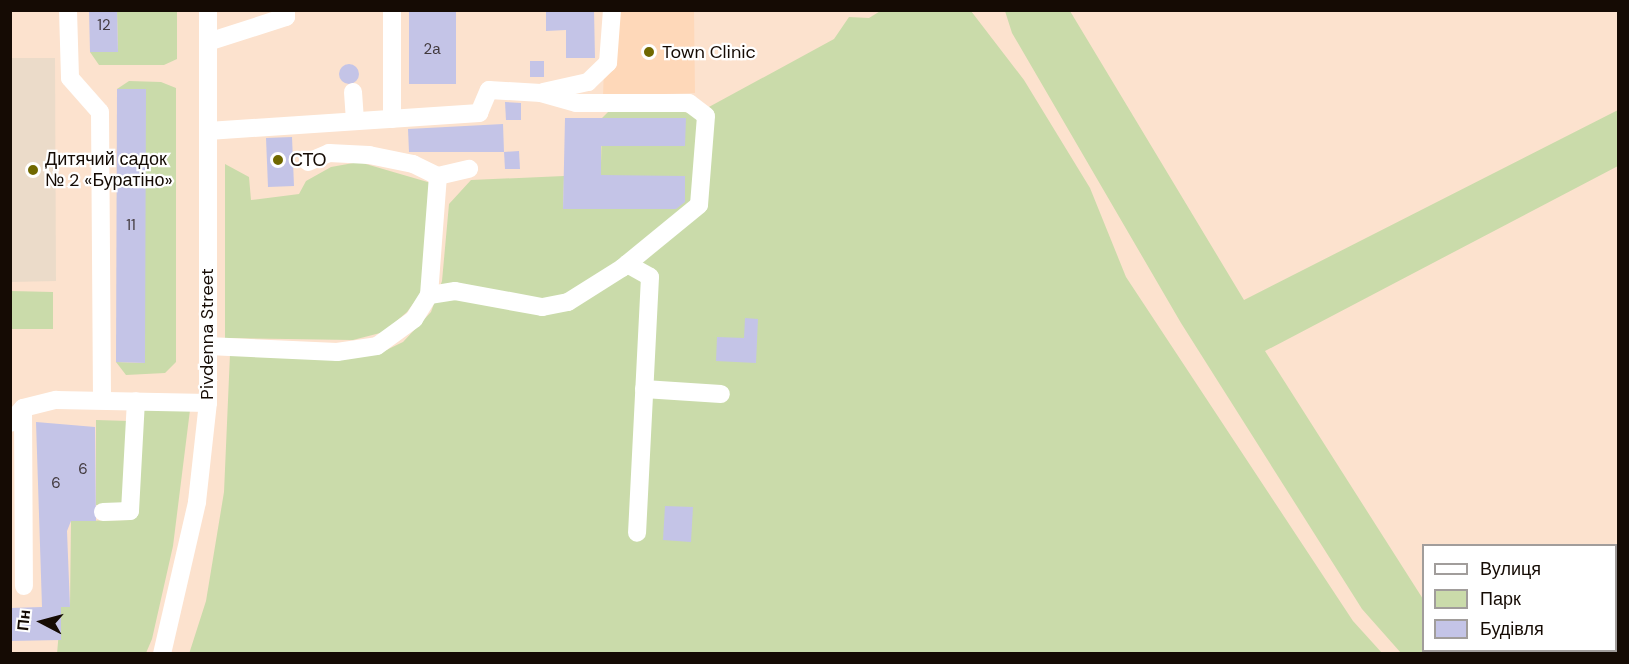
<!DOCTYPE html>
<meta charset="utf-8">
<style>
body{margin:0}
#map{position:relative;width:1629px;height:664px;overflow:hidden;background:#fce2ce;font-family:"DM Sans",sans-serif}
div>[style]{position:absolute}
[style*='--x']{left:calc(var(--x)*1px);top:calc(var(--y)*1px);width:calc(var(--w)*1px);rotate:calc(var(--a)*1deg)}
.built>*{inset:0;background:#fed8b9}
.education>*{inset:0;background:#ebdbc9}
.green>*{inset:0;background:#cadbaa}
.building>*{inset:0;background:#c4c4e7}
.round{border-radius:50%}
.minor>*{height:18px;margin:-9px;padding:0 9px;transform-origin:9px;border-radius:9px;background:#fff}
.dots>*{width:16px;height:16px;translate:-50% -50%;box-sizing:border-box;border:3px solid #fff;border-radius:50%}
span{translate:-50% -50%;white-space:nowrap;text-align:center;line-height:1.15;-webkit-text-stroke:4.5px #fff;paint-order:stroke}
.number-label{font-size:15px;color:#41393d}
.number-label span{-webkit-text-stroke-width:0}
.poi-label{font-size:18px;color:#150b04}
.left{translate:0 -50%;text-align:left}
.street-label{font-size:18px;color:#150b04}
.frame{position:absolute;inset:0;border:12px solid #150b04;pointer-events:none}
.legend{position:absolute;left:1422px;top:544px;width:195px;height:108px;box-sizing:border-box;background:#fff;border:2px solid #a19d9b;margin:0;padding:8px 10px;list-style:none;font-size:18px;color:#150b04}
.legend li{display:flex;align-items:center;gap:12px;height:30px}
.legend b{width:30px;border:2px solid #a19d9b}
.north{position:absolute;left:12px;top:592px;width:60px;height:60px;-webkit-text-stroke:4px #fff;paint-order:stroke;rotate:276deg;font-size:16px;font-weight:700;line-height:24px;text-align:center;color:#150b04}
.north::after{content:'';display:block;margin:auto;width:21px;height:27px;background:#150b04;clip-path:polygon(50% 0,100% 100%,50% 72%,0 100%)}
</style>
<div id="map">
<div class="built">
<i style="clip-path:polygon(606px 11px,694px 11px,695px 93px,603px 96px)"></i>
</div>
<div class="education">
<i style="clip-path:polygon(10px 58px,55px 58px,56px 281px,11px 282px)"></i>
</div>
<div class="green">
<i style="clip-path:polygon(882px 10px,971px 11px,1024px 80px,1090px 188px,1126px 277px,1353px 621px,1382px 653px,189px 654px,206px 601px,224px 492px,230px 354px,378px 354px,403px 342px,431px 312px,442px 281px,449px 204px,471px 180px,564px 176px,563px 209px,600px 209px,602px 118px,609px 111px,666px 109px,696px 114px,834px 39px,849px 17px,869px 18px)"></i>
<i style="clip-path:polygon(117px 11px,177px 11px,177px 59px,164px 65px,99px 65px,90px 52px,118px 51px)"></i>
<i style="clip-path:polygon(1005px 11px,1070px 11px,1244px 300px,1618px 110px,1618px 166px,1265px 351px,1423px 599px,1424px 650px,1479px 653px,1401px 653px,1362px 609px,1181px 323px,1012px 33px)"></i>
<i style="clip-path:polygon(129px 81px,161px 82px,176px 88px,176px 362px,165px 373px,126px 375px,116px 362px,144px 363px,145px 89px,117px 89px)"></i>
<i style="clip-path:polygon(359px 162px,431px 183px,422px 292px,407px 312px,384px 332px,353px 340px,225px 338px,225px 164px,249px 177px,251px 200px,299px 194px,306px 181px,331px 167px)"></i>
<i style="clip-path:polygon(11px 291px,53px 292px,53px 329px,11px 329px)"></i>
<i style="clip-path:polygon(156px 408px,190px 410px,173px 546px,152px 639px,146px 653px,57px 654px,61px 607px,70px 606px,71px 521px,131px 520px,142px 411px)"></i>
<i style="clip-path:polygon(96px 420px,129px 421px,126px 501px,118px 504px,96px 505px)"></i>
<i style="clip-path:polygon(1618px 606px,1618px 653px,1523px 653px,1616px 650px)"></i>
</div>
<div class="building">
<i style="clip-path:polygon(89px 10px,117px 10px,118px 52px,90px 52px)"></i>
<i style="clip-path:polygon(409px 10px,456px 10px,456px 84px,409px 84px)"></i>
<i style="clip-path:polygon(546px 10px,594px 10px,595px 58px,566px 58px,566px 30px,546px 31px)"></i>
<i style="clip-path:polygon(530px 61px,544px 61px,544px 77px,530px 77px)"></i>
<i class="round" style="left:339px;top:64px;width:20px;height:20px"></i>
<i style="clip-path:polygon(117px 89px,146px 89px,145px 363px,116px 362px)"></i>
<i style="clip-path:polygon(505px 102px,521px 103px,521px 120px,506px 120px)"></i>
<i style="clip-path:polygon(565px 118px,686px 118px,685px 146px,601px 146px,601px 175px,685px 176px,685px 202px,676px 209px,563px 209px)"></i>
<i style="clip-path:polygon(503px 124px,504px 152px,409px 152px,408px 129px)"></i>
<i style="clip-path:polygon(292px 137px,294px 186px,268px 187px,266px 138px)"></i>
<i style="clip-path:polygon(519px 151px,520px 169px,505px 169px,504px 152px)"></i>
<i style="clip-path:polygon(745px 318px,758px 319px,756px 363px,716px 361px,717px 337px,744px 338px)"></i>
<i style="clip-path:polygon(36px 422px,95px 427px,96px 521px,71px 521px,67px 531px,70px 607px,61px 607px,61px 640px,10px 641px,10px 608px,42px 607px)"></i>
<i style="clip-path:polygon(665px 506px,693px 507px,691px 542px,663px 540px)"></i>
</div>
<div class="minor">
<i style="--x:68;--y:10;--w:68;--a:88.3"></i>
<i style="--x:70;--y:78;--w:45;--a:48.6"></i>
<i style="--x:100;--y:112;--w:288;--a:89.6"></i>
<i style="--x:208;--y:42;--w:82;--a:-17.8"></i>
<i style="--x:286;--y:17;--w:7;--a:-90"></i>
<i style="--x:353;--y:92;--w:29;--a:86"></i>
<i style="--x:543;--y:92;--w:46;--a:-12.5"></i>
<i style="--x:588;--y:82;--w:28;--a:-44"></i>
<i style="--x:608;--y:63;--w:53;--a:-85.7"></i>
<i style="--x:392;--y:119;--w:109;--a:-90"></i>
<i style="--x:208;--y:131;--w:272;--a:-3.8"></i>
<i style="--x:479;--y:113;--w:25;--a:-67"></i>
<i style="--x:489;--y:90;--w:52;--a:3.3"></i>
<i style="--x:541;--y:93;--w:36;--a:16"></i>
<i style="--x:576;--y:103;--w:113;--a:0"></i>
<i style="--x:689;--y:103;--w:21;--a:37"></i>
<i style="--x:706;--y:116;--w:89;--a:94.5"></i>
<i style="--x:699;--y:205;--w:99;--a:140.7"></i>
<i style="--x:622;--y:268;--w:64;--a:147.8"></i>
<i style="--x:568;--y:302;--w:26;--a:169"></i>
<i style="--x:542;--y:307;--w:88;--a:-169.6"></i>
<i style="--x:455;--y:291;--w:26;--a:171"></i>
<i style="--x:308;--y:162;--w:23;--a:-23"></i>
<i style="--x:329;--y:153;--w:40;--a:2.9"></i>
<i style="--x:369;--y:155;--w:45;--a:11.6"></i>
<i style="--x:413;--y:164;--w:28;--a:26"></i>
<i style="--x:438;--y:176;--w:32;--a:-13"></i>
<i style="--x:627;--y:264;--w:26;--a:29"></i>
<i style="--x:650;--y:277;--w:256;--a:92.9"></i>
<i style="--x:208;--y:346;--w:129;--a:2.7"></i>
<i style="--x:337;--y:352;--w:40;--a:-8.5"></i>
<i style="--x:377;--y:346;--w:46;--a:-36.1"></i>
<i style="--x:414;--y:319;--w:28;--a:-58"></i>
<i style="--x:429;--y:295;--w:119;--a:-85.7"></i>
<i style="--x:644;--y:389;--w:77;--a:3.7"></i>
<i style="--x:23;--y:408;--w:178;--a:89.7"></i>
<i style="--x:10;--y:423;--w:20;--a:-49"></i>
<i style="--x:23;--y:408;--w:34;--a:-14"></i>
<i style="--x:56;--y:400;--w:152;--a:1.1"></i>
<i style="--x:103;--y:512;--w:27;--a:-2"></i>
<i style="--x:130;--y:511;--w:110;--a:-86.9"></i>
<i style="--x:162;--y:654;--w:156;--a:-77"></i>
<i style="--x:197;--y:502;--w:100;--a:-83.7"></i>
<i style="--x:208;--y:403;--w:393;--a:-90"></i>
</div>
<div class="dots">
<i style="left:649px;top:52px;background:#706800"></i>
<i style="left:278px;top:160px;background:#706800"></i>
<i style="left:33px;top:170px;background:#706800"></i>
</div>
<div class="number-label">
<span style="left:104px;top:26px">12</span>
<span style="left:432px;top:50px">2а</span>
<span style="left:131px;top:226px">11</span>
<span style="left:83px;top:470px">6</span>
<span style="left:56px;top:484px">6</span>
</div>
<div class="poi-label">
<span class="left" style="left:662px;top:52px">Town Clinic</span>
<span class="left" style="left:45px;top:170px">Дитячий садок<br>№ 2 «Буратіно»</span>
<span class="left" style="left:290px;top:160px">СТО</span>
</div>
<div class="street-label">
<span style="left:207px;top:334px;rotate:-90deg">Pivdenna Street</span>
</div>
<div class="frame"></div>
<ul class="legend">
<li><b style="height:8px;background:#fff"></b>Вулиця</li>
<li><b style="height:16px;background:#cadbaa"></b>Парк</li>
<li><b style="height:16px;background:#c4c4e7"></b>Будівля</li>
</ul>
<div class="north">Пн</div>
</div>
